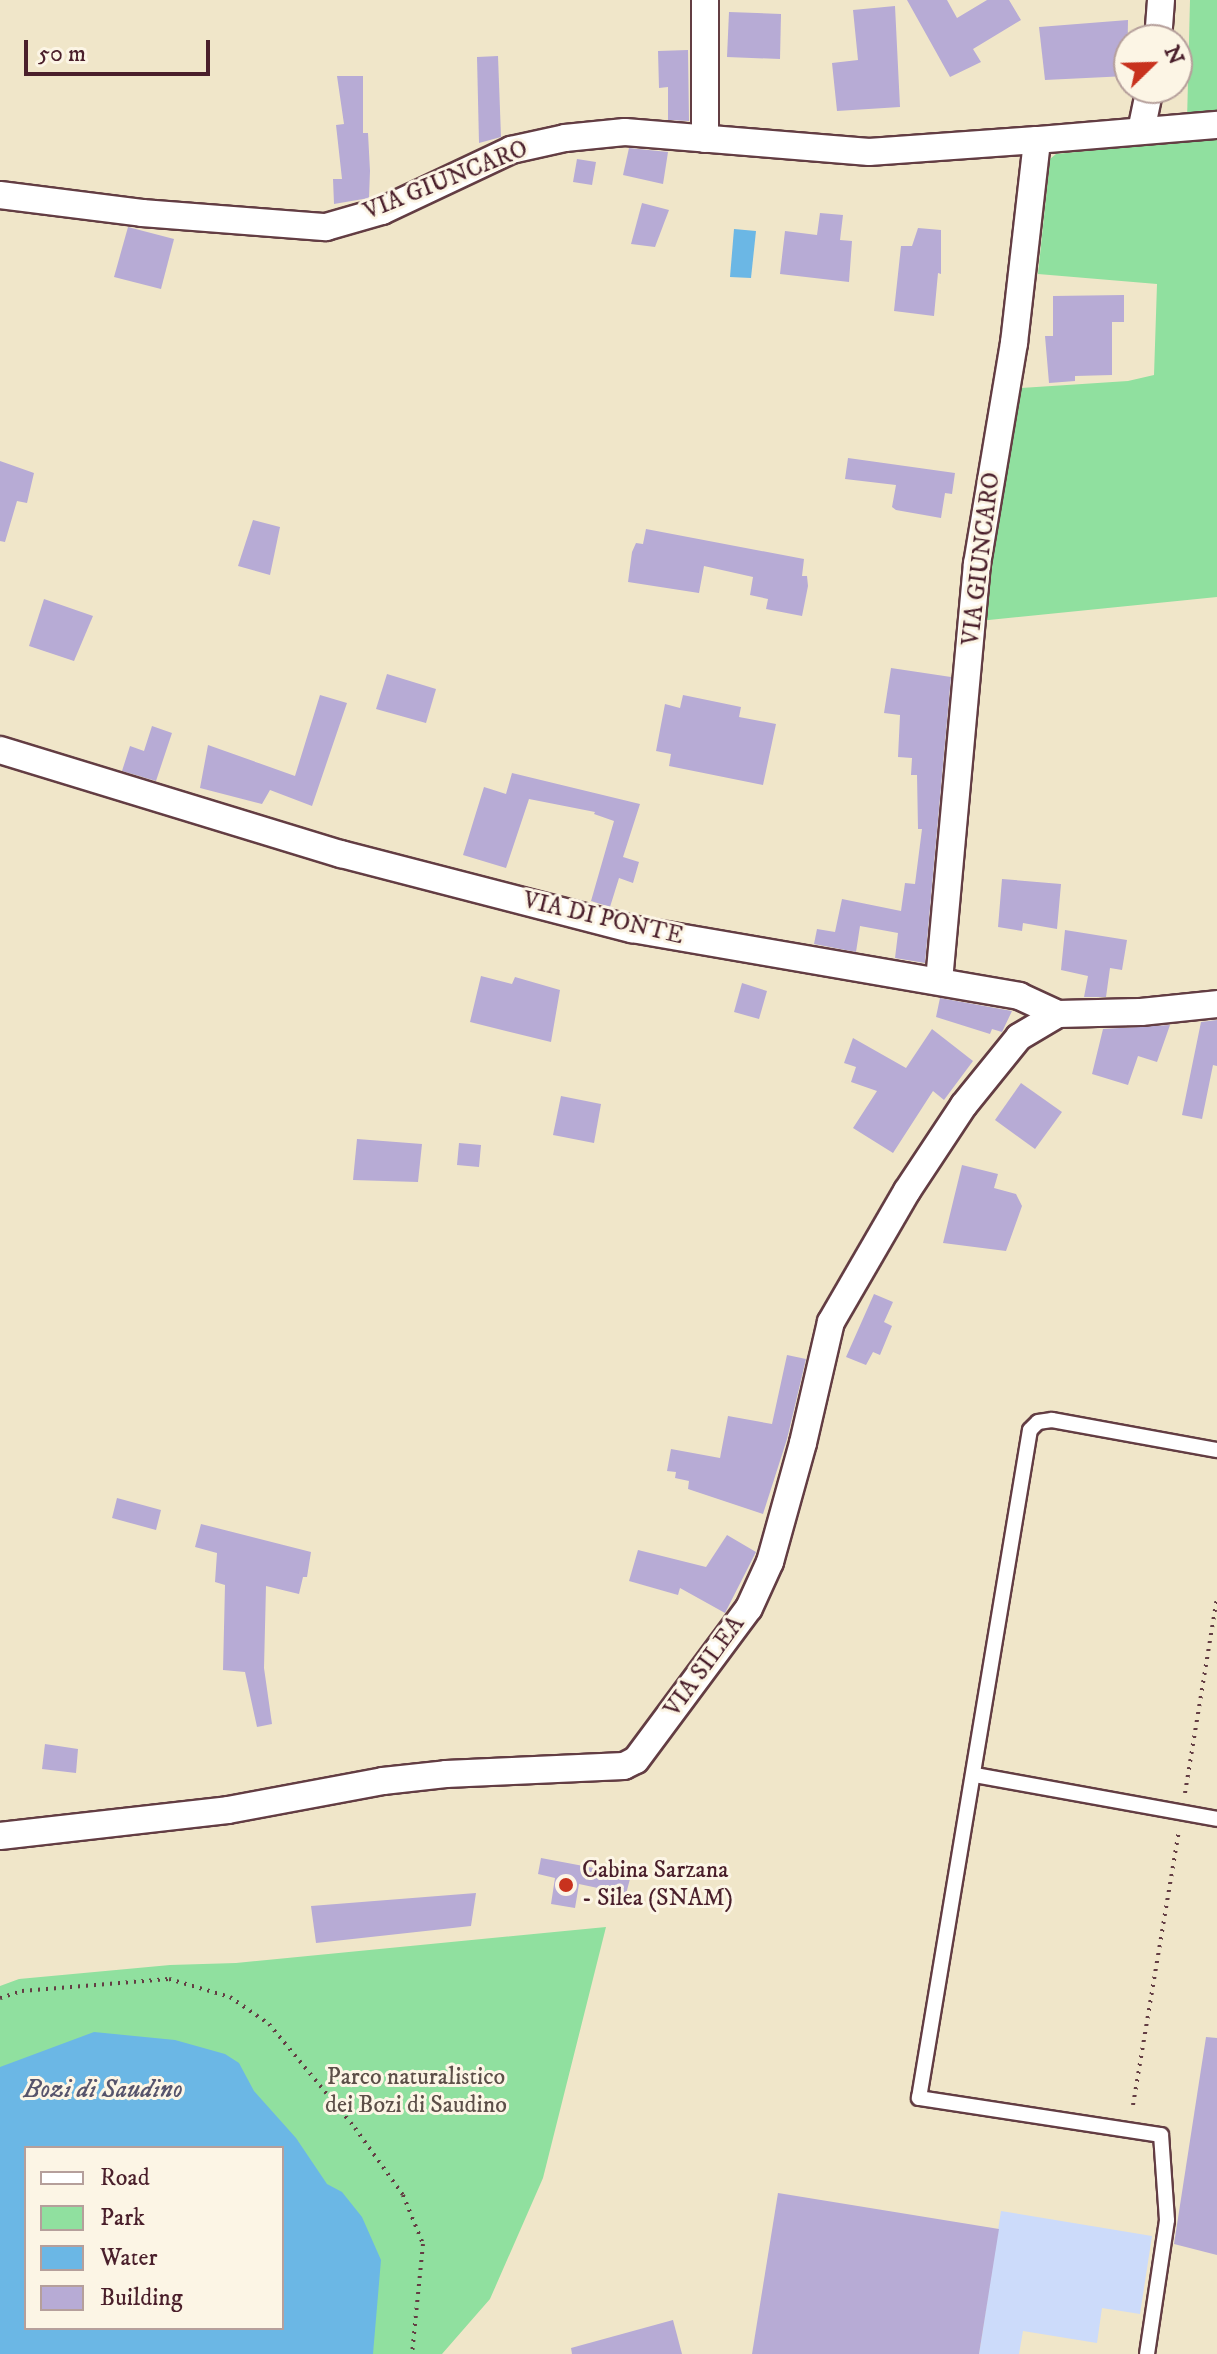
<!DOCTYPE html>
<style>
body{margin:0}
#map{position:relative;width:1217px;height:2354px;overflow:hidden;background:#f0e6c9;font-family:"IM FELL DW Pica",serif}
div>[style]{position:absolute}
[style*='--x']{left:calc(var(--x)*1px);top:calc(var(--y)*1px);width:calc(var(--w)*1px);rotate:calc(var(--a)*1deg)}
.built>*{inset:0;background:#ccdbfa}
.green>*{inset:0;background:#90e09f}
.water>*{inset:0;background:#6bb7e5}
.building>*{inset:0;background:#b7abd5}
.path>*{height:4px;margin-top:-2px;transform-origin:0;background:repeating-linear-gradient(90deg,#633d43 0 2px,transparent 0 8px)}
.roads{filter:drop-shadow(2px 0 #633d43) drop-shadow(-2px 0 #633d43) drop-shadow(0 2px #633d43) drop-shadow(0 -2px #633d43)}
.lane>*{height:14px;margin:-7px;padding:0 7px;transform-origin:7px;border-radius:7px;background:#fff}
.street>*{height:26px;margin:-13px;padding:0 13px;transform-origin:13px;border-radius:13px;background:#fff}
.dots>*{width:22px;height:22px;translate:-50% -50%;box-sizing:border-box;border:4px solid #fcf5e5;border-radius:50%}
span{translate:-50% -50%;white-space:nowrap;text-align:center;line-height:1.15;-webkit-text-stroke:6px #fcf5e5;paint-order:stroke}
.street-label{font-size:24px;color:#4a1f2b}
.poi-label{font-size:24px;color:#4a1f2b}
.left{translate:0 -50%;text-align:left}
.park-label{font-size:24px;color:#5c4f48}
.water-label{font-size:26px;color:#56546c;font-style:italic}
.legend{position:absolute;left:24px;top:2146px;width:260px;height:184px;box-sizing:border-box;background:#fcf5e5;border:2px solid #b59f9b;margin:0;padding:10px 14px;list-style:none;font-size:24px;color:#4a1f2b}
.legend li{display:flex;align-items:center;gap:16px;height:40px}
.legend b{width:40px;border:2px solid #b59f9b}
.north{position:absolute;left:1113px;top:24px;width:80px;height:80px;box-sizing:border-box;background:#fcf5e5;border:2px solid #b59f9b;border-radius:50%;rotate:67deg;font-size:22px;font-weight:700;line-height:32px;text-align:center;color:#4a1f2b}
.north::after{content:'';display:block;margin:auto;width:28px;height:36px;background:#c8321e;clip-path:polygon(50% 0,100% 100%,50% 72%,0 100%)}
.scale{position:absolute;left:24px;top:40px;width:186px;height:36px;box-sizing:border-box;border:4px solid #4a1f2b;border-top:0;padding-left:10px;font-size:24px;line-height:28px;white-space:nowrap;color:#4a1f2b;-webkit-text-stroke:6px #fcf5e5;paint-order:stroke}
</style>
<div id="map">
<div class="built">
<i style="clip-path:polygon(1001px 2211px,1152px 2236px,1140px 2314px,1102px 2308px,1097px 2343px,1023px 2331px,1019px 2354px,979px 2354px)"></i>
</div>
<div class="green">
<i style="clip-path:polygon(1190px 0,1217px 0,1217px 118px,1187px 121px)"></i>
<i style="clip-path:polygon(1217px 138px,1217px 597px,979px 621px,1021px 388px,1128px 381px,1154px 375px,1157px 284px,1038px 274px,1050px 159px,1056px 154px)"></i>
<i style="clip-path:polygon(evenodd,606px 1927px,543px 2178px,490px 2299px,442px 2354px,0 2354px,0 1986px,19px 1979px,170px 1965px,236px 1963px,606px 1927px,26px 2148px,282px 2148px,282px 2328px,26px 2328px,26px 2148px)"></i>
</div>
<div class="water">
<i style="clip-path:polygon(734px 229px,756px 231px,751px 278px,730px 277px)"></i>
<i style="clip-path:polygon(evenodd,94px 2032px,175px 2040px,225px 2054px,239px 2063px,254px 2091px,296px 2138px,327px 2184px,342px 2192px,362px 2217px,381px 2260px,373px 2354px,0 2354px,0 2067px,94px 2032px,26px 2148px,282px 2148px,282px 2328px,26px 2328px,26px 2148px)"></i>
</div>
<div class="building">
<i style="clip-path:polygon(907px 0,947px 0,957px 18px,987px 0,1009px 0,1021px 20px,973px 49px,981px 62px,950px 77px)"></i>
<i style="clip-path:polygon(895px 6px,900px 107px,837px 111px,832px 63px,858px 60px,853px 10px)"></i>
<i style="clip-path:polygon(729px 12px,781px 14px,780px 59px,727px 57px)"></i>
<i style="clip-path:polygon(1128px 20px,1127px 76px,1045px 80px,1039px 27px)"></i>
<i style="clip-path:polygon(688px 50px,689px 121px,668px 120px,668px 87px,659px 88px,658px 51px)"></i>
<i style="clip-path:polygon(498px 56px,501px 137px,479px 143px,477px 57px)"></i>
<i style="clip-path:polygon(337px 76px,363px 76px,363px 133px,368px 133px,370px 171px,369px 198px,334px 204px,333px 179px,342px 179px,336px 125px,344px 124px)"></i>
<i style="clip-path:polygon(629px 148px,668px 152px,663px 184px,623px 175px)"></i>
<i style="clip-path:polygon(577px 159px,596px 162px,592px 185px,573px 182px)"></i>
<i style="clip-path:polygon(642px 203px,669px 210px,655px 247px,631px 244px)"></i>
<i style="clip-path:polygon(820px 213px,843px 215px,840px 240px,852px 241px,849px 282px,780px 274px,785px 231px,817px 235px)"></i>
<i style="clip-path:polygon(128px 227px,174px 239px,161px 289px,114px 277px)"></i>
<i style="clip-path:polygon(918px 228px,941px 230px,941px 274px,938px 273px,934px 316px,894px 311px,901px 246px,912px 246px)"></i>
<i style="clip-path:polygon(1124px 295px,1124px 322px,1112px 322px,1112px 375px,1075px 376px,1075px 381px,1049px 383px,1045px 336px,1053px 336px,1053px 296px)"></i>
<i style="clip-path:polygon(848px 458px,955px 473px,952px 494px,945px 493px,941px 518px,896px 510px,892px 507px,896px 485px,845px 479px)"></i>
<i style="clip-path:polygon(0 461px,34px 473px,27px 503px,17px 501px,5px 542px,0 541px)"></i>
<i style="clip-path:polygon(253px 520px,280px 527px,270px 575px,238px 566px)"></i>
<i style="clip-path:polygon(646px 529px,804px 559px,802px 576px,807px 576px,808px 586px,802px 616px,766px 609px,768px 599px,750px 595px,753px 577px,704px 566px,699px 593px,628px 582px,632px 552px,636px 543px,643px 544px)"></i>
<i style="clip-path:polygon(44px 599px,93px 616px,74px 661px,29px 646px)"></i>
<i style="clip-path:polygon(891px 668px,951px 677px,925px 963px,895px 958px,898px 933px,860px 926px,856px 952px,814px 944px,817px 929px,835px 932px,842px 899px,901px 911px,905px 883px,915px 884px,922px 829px,918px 829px,917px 775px,911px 775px,912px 758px,898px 757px,900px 715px,884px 713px)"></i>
<i style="clip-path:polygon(387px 674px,436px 689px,426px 723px,376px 709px)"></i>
<i style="clip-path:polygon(320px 695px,347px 703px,312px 806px,270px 790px,262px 804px,200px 788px,208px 745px,295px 776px)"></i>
<i style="clip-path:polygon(683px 695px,741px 707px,739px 717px,776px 724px,763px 785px,669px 766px,671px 754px,656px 751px,665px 704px,680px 708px)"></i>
<i style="clip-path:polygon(152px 726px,172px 733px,156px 781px,122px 771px,130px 746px,144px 751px)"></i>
<i style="clip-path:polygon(512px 773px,640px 804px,623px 857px,639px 862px,633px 883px,619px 878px,610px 907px,591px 901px,614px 821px,594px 814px,595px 812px,529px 799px,506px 868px,463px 855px,484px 787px,506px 794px)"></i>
<i style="clip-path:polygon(1002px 879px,1061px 884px,1057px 929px,1023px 923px,1022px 931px,998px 927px)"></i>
<i style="clip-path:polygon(1065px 930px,1127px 940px,1122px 970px,1110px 968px,1106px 997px,1084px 997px,1088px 976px,1061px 970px)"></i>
<i style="clip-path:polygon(481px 976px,512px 984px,515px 977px,560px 990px,551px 1042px,470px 1022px)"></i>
<i style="clip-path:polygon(742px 983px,767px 991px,759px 1019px,734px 1012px)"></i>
<i style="clip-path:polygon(940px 998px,1012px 1011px,1002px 1032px,992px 1029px,990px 1034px,936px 1017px)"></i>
<i style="clip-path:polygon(1217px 1020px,1217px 1066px,1213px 1065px,1202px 1119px,1182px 1115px,1201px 1022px)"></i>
<i style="clip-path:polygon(1170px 1025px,1157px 1062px,1138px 1056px,1128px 1085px,1092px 1074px,1103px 1029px)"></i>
<i style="clip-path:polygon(932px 1029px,973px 1061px,944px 1100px,933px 1091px,893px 1153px,853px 1128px,877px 1091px,851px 1082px,856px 1067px,844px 1063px,853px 1038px,906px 1068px)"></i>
<i style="clip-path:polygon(1021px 1083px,1062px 1112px,1035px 1149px,995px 1120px)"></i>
<i style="clip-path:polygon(561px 1096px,601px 1104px,594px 1143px,553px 1135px)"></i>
<i style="clip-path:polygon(357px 1139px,422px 1144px,418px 1182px,353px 1180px)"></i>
<i style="clip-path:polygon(459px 1143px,481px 1145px,479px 1167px,457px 1165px)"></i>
<i style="clip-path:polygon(962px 1165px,998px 1174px,994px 1188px,1016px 1194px,1022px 1206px,1006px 1251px,943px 1243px)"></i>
<i style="clip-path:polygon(874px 1294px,893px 1302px,884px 1322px,892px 1326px,880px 1355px,873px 1352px,866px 1365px,846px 1357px)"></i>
<i style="clip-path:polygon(787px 1355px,806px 1359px,787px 1439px,763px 1514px,688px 1489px,689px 1481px,675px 1478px,676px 1472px,667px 1471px,671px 1449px,720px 1458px,728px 1416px,772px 1424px)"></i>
<i style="clip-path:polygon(117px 1498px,161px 1510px,156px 1530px,112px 1518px)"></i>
<i style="clip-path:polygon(201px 1524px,311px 1552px,307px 1577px,303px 1577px,299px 1594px,266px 1586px,264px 1668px,272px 1724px,257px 1727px,245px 1672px,223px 1670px,225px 1585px,215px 1582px,217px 1553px,195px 1547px)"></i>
<i style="clip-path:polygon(727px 1535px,756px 1552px,725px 1613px,680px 1588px,678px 1595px,629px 1581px,638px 1550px,706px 1567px)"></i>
<i style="clip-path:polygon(45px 1744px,78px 1749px,76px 1773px,42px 1769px)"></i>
<i style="clip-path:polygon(541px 1858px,631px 1875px,626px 1894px,579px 1884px,575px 1908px,551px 1904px,555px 1878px,538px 1874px)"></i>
<i style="clip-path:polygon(476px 1893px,471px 1926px,316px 1943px,311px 1906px)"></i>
<i style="clip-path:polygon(1206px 2037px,1217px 2038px,1217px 2255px,1174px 2244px)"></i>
<i style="clip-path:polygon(778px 2193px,999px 2229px,979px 2354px,752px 2354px)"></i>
<i style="clip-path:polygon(673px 2320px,682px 2354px,572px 2354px,571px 2348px)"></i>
</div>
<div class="path">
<i style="--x:1185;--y:1793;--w:198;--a:-80.7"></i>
<i style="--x:0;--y:1998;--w:23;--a:-18"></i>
<i style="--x:22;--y:1991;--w:147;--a:-4.7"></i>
<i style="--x:169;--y:1979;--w:64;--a:16.4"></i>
<i style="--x:230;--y:1997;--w:47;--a:34.7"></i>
<i style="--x:269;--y:2024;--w:135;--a:50.4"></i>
<i style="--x:355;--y:2128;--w:82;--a:54.4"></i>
<i style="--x:403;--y:2195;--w:53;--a:67.8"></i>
<i style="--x:423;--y:2244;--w:111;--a:95.7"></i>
<i style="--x:1133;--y:2105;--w:278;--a:-80.5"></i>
</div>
<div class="roads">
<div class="lane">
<i style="--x:975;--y:1775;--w:246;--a:10.3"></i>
<i style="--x:1147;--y:2354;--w:135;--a:-81.5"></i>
<i style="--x:1167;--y:2220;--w:85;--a:-94"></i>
<i style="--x:1161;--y:2135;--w:245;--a:-171.3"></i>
<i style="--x:919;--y:2098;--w:677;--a:-80.57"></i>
<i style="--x:1030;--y:1430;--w:11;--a:-45"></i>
<i style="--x:1038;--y:1422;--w:14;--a:-8"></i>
<i style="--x:1052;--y:1420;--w:168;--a:10.3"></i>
</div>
<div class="street">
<i style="--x:705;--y:0;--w:139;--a:90"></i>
<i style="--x:1158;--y:40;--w:40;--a:-85.7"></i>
<i style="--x:1141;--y:131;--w:44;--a:-78.2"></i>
<i style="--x:0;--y:195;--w:143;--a:7.2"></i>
<i style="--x:142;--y:213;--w:185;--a:4.4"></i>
<i style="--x:326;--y:227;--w:58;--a:-15.9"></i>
<i style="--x:382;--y:211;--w:143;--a:-25.3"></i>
<i style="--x:511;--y:150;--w:55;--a:-12.5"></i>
<i style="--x:565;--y:138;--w:60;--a:-5.7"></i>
<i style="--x:625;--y:132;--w:245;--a:4.7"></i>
<i style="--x:869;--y:152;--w:168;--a:-4.1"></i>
<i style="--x:0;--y:750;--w:357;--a:17"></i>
<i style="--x:341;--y:854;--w:301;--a:14.5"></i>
<i style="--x:632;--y:929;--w:393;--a:9.8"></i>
<i style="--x:1019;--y:996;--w:43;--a:24.8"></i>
<i style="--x:1058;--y:1014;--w:83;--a:-1.4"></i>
<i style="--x:1141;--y:1012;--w:76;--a:-6"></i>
<i style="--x:939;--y:981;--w:419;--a:-84.8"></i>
<i style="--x:977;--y:564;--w:224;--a:-80.5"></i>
<i style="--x:1014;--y:343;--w:204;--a:-83.5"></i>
<i style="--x:1037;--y:140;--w:181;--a:-4.8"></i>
<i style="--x:0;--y:1836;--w:229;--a:-6.5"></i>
<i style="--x:228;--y:1810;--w:158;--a:-10.6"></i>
<i style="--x:383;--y:1781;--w:63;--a:-6.3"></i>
<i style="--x:446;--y:1774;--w:178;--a:-2.6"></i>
<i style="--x:624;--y:1766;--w:13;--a:-27"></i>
<i style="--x:636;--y:1760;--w:189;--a:-53.4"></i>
<i style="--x:749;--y:1608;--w:51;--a:-65.5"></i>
<i style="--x:770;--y:1562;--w:123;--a:-74.5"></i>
<i style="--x:803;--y:1443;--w:124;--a:-77"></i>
<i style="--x:831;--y:1322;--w:151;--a:-59.9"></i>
<i style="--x:907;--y:1191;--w:103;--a:-56.5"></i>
<i style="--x:964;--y:1105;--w:87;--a:-51"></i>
<i style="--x:1019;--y:1037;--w:45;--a:-30.5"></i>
</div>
</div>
<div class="dots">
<i style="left:566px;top:1885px;background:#c8321e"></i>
</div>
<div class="street-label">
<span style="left:446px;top:181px;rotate:-22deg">VIA GIUNCARO</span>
<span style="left:982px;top:559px;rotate:-83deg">VIA GIUNCARO</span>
<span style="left:603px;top:919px;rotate:13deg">VIA DI PONTE</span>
<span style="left:705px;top:1667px;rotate:-54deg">VIA SILEA</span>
</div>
<div class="poi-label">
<span class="left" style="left:582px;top:1885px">Cabina Sarzana<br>- Silea (SNAM)</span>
</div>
<div class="park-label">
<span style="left:416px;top:2092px">Parco naturalistico<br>dei Bozi di Saudino</span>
</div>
<div class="water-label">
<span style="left:103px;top:2090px">Bozi di Saudino</span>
</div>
<ul class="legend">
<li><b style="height:10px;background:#fff"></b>Road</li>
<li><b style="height:22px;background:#90e09f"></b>Park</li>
<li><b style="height:22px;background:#6bb7e5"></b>Water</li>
<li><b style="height:22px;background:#b7abd5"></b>Building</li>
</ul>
<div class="north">N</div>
<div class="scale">50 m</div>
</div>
